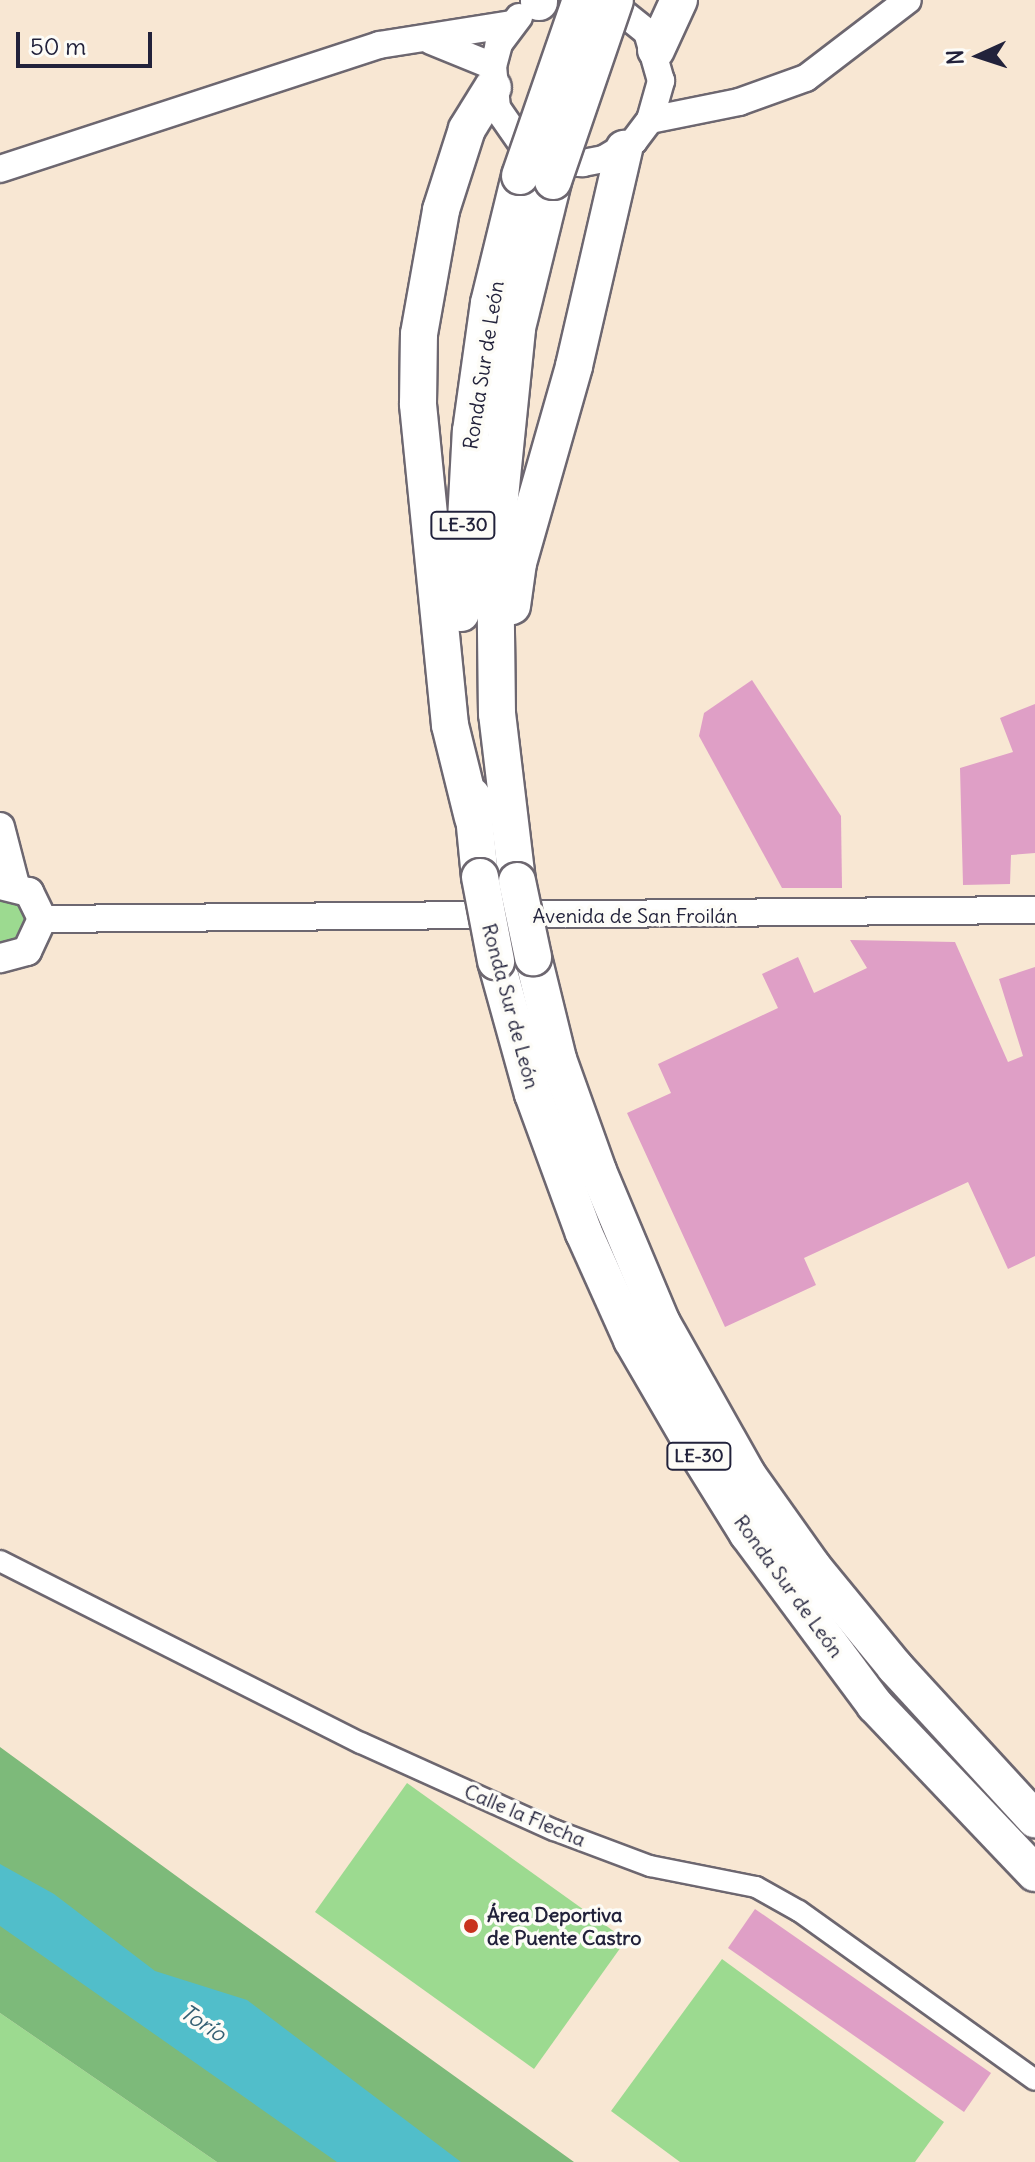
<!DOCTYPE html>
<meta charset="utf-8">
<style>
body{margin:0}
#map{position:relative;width:1035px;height:2162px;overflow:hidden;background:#f8e7d3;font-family:Delius,sans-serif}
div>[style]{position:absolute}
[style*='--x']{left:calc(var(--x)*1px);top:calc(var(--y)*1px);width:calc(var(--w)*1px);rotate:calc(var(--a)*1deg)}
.green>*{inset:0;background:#9cda90}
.forest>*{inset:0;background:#7dba7a}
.water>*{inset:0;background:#51beca}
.building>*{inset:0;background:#df9fc6}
.roads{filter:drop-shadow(2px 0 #6d6770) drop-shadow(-2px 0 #6d6770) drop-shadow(0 2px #6d6770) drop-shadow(0 -2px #6d6770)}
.minor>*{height:20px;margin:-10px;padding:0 10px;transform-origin:10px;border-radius:10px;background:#fff}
.tertiary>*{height:26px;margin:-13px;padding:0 13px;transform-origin:13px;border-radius:13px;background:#fff}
.secondary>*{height:28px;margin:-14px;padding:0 14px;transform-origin:14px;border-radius:14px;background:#fff}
.motorway>*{height:36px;margin:-18px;padding:0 18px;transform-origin:18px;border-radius:18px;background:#fff}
.bridges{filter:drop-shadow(2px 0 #6d6770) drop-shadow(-2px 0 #6d6770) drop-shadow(0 2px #6d6770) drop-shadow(0 -2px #6d6770)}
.motorway-bridge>*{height:36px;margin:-18px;padding:0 18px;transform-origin:18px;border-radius:18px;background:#fff}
.dots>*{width:22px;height:22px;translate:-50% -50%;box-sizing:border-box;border:4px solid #fdfcf7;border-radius:50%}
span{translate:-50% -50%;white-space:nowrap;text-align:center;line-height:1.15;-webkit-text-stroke:7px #fdfcf7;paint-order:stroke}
.shield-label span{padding:2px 6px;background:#fdfcf7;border:2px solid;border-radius:6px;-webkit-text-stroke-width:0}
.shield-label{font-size:18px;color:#22223b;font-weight:700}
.street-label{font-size:20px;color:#22223b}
.poi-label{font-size:20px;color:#22223b;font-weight:700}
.left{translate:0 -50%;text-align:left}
.water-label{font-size:22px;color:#356074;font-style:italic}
.north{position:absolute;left:939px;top:16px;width:80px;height:80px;-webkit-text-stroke:6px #fdfcf7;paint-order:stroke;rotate:267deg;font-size:22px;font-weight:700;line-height:32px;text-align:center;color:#22223b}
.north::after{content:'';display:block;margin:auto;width:28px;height:36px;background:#22223b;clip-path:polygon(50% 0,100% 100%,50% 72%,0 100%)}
.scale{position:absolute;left:16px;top:32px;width:136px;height:36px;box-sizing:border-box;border:4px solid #22223b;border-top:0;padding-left:10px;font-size:24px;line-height:28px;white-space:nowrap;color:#22223b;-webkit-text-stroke:6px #fdfcf7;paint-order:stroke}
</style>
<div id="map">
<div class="green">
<i style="clip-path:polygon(0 894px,28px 905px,30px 934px,0 948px)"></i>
<i style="clip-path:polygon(407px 1783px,626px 1940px,534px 2069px,315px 1912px)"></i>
<i style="clip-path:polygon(722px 1959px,944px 2122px,915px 2162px,680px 2162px,611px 2111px)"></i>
<i style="clip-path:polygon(0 2013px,217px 2162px,0 2162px)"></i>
</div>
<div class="forest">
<i style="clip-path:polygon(0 1747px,190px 1886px,574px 2162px,217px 2162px,0 2013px)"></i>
</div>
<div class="water">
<i style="clip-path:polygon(0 1864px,54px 1894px,155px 1971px,247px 2000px,461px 2162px,337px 2162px,0 1926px)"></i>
</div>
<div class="building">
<i style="clip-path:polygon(752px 680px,841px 816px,842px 888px,782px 888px,699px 736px,704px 713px)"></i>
<i style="clip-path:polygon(1035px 704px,1035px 853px,1011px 855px,1010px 884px,963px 885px,960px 768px,1013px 752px,1000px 718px)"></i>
<i style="clip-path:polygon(850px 940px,955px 942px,1008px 1062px,1023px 1056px,999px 979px,1035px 967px,1035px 1256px,1008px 1269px,968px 1182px,804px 1258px,816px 1285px,725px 1327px,627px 1113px,671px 1093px,658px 1064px,778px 1008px,762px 974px,798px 957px,814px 993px,867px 968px)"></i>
<i style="clip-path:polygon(755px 1909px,991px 2073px,964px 2112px,728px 1948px)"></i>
</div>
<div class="roads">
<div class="minor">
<i style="--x:0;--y:1561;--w:404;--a:26.8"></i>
<i style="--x:361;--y:1743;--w:212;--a:24.3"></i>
<i style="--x:554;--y:1830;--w:103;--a:20.6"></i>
<i style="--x:650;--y:1866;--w:108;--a:11.2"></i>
<i style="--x:756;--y:1887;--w:49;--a:29.2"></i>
<i style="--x:799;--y:1911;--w:290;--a:35.6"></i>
</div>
<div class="tertiary">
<i style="--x:519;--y:17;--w:34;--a:127"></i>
<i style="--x:499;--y:44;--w:23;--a:105"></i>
<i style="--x:493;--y:66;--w:42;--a:84.6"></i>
<i style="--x:497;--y:108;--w:44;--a:55.2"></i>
<i style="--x:522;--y:144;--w:43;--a:24.8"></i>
<i style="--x:561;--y:162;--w:22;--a:3"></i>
<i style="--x:583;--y:163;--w:21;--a:-11"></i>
<i style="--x:604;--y:159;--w:35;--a:-31"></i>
<i style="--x:634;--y:141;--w:26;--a:-53"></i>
<i style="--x:650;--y:120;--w:41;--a:-74.2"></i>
<i style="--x:661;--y:81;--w:51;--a:-105.9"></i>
<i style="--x:647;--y:32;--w:51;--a:-141.3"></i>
<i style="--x:431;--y:41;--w:67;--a:22"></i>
<i style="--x:650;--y:120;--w:91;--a:-11.4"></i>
<i style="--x:739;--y:102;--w:71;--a:-19.7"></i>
<i style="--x:806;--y:78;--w:128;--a:-37.4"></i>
<i style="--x:0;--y:169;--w:399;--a:-18.1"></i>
<i style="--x:379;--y:45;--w:134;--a:-9"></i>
<i style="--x:42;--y:919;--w:993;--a:-0.52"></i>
</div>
<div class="secondary">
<i style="--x:0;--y:827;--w:60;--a:75.5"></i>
<i style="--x:0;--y:885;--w:30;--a:14"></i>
<i style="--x:29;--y:892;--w:30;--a:64"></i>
<i style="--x:42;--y:919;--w:35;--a:115"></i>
<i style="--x:27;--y:951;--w:28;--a:165"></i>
</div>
<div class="motorway">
<i style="--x:539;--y:0;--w:2;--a:90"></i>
<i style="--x:656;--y:50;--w:55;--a:-65.3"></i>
<i style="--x:512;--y:606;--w:43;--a:-82.1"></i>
<i style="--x:518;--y:563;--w:205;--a:-74.1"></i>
<i style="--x:574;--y:366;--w:223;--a:-77"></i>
<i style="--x:461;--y:613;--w:182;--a:-86.9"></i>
<i style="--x:471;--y:431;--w:129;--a:-82"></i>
<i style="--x:489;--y:303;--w:131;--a:-76.3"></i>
<i style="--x:472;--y:796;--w:81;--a:84.4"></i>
<i style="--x:473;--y:818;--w:96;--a:-103.9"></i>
<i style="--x:450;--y:725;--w:323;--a:-95.7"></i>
<i style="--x:418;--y:404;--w:70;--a:-89.2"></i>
<i style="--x:419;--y:334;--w:126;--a:-79.9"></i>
<i style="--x:441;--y:210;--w:85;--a:-72.2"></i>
<i style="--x:467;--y:129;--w:49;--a:-58.2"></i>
<i style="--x:517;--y:881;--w:168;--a:-96.8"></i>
<i style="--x:497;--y:714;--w:168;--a:-90.7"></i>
<i style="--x:495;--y:546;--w:219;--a:-84.2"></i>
<i style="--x:517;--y:328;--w:151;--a:-76.2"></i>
<i style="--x:533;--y:957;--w:105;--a:76.2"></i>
<i style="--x:558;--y:1059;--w:119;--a:70.3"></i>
<i style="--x:598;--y:1171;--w:165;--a:67.2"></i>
<i style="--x:662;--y:1323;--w:173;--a:60.6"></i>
<i style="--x:747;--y:1474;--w:114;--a:54.6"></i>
<i style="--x:813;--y:1567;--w:129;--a:50.6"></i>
<i style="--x:895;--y:1667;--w:207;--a:47.4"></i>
<i style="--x:496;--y:961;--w:138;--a:74.5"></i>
<i style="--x:533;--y:1094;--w:148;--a:69.9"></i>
<i style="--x:584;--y:1233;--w:117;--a:65.8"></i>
<i style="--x:632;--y:1340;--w:135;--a:59.8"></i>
<i style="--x:700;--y:1457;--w:91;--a:58.1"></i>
<i style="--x:748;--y:1534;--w:213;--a:53.4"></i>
<i style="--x:875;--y:1705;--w:232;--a:46.4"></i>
</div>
</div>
<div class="bridges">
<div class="motorway-bridge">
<i style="--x:520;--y:176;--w:186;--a:-70.9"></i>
<i style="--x:553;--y:181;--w:191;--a:-71.1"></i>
<i style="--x:480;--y:877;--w:86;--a:79.2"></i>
<i style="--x:517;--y:881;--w:78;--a:78.1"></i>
</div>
</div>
<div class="dots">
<i style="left:471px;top:1926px;background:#c8321e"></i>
</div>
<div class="shield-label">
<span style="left:463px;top:525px">LE-30</span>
<span style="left:699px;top:1456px">LE-30</span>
</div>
<div class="street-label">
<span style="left:483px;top:365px;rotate:-81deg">Ronda Sur de León</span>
<span style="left:635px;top:915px">Avenida de San Froilán</span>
<span style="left:511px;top:1006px;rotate:75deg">Ronda Sur de León</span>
<span style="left:789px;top:1586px;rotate:54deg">Ronda Sur de León</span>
<span style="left:525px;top:1815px;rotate:23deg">Calle la Flecha</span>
</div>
<div class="poi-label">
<span class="left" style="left:487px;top:1926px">Área Deportiva<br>de Puente Castro</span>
</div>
<div class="water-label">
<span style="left:203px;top:2023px;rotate:33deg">Torío</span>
</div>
<div class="north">N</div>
<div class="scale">50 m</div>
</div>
